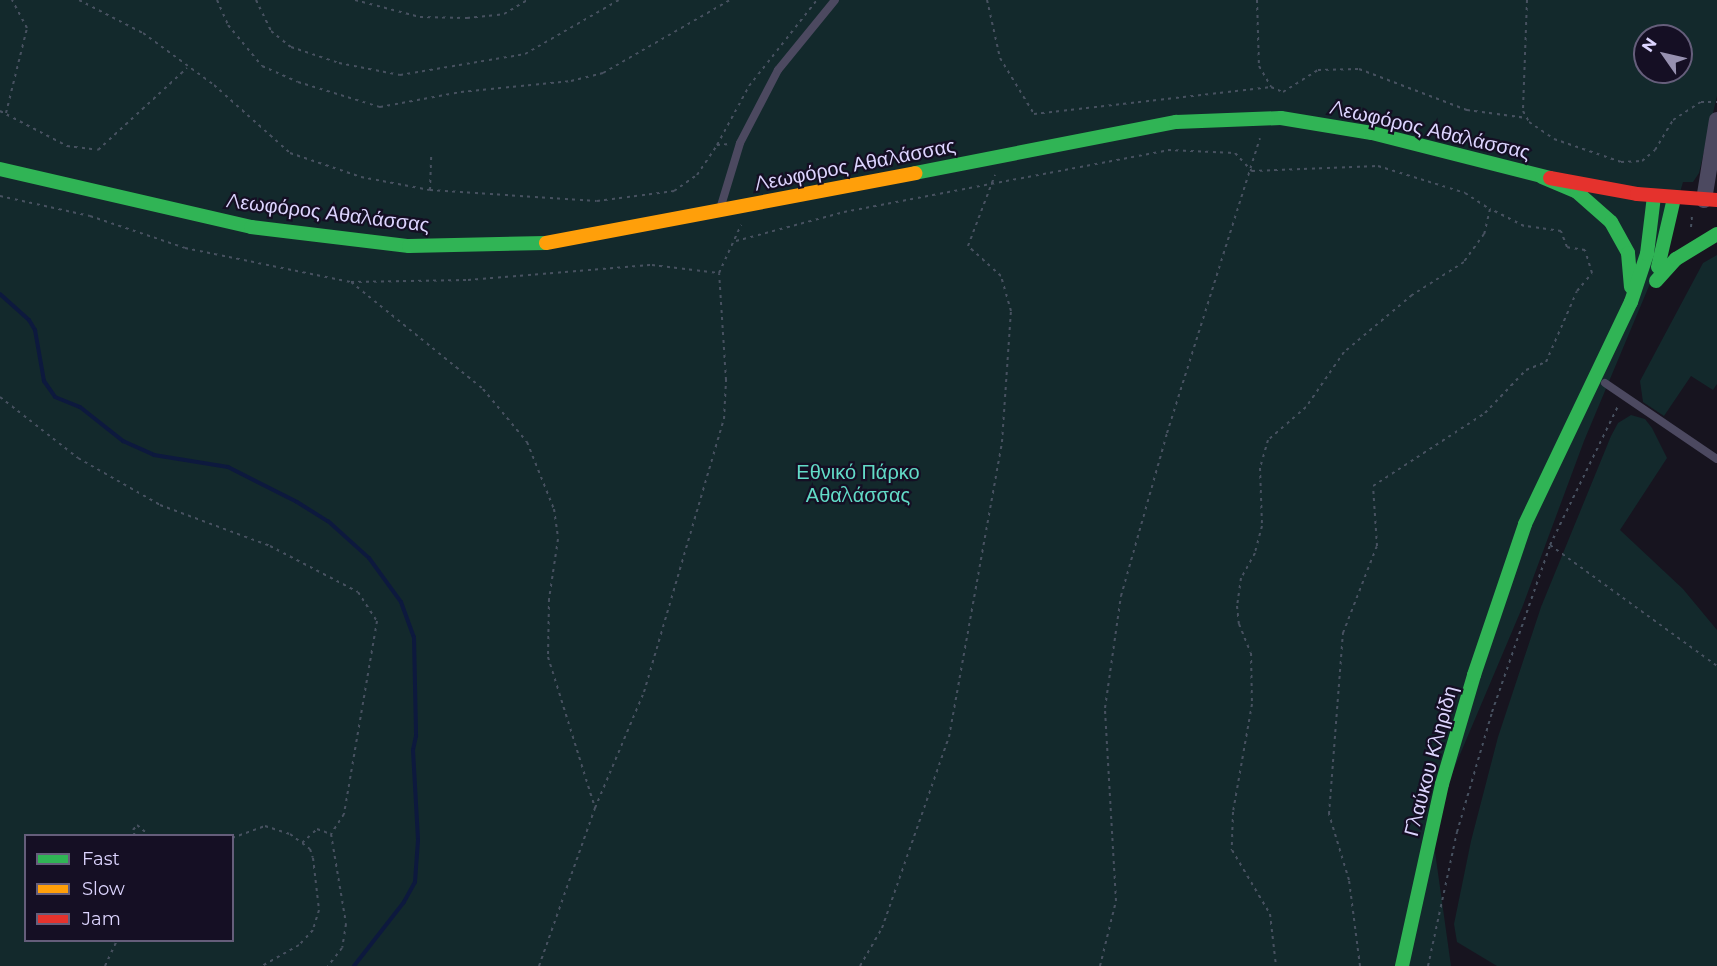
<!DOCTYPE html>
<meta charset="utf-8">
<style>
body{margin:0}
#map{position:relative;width:1717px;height:966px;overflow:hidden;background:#17141f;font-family:Montserrat,sans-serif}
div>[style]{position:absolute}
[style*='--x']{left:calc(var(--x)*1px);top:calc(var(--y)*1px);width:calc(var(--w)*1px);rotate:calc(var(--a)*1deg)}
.green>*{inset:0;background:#13292c}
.stream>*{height:4px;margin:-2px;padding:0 2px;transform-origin:2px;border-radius:2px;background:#0d193e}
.path>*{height:2px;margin-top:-1px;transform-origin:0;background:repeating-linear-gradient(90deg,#475160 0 3px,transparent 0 7.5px)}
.lane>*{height:8px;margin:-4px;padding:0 4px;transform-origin:4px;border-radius:4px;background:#4c4960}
.street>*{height:16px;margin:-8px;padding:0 8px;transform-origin:8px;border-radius:8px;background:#4c4960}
.fast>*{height:14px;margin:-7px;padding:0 7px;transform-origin:7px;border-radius:7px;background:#30b455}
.slow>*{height:14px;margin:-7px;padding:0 7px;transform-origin:7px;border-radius:7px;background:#ff9f0a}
.jam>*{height:14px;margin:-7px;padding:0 7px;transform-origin:7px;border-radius:7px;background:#e5322d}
span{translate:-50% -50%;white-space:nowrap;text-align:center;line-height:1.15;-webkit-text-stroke:4.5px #150f24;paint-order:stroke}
.street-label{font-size:20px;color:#dcd4fe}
.park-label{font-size:20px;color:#62dbc7}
.legend{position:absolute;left:24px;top:834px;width:210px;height:108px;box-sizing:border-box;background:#150f24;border:2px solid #655e7b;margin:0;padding:8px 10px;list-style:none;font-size:18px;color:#dcd4fe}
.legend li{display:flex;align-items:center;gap:12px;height:30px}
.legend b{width:30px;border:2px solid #655e7b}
.north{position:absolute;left:1633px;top:24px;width:60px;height:60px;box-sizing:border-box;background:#150f24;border:2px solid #655e7b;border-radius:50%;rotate:304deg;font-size:16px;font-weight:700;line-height:24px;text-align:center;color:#dcd4fe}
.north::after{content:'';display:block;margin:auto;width:21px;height:27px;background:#9791b0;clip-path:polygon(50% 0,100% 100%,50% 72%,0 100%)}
</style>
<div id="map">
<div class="green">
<i style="clip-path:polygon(evenodd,0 0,1717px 0,1717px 96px,1699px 173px,1693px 182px,1683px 182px,1662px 255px,1584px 441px,1522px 608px,1431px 823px,1451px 966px,0 966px,0 0,1645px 36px,1681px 36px,1681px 72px,1645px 72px,1645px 36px,0 0,26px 836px,232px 836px,232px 940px,26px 940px,26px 836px)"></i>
<i style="clip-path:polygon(1717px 255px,1717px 384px,1713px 390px,1691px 376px,1664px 416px,1643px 402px,1640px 381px,1703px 263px)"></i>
<i style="clip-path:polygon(1631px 415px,1645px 419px,1652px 428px,1667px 458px,1620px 530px,1683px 589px,1717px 630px,1717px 966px,1497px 966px,1457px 942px,1454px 924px,1471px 841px,1498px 737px,1541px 607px,1611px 436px,1618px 423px)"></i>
</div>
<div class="stream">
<i style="--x:0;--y:294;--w:39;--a:42"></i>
<i style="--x:29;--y:320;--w:12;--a:59"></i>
<i style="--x:35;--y:330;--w:52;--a:80"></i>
<i style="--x:44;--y:381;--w:19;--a:55"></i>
<i style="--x:55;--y:397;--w:27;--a:22"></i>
<i style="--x:80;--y:407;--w:55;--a:38.3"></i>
<i style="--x:123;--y:441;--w:34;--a:24"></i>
<i style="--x:154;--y:455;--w:75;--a:9.2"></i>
<i style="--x:228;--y:467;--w:77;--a:26.9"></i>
<i style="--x:297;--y:502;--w:36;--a:32"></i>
<i style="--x:328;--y:521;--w:55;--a:42.1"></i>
<i style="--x:369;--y:558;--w:54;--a:54"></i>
<i style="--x:401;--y:602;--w:37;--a:70"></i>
<i style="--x:414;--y:637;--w:99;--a:88.8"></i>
<i style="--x:416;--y:736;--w:14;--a:102"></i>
<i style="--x:413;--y:750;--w:90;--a:86.8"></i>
<i style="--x:418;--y:840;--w:42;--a:94.1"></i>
<i style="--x:415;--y:882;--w:23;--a:119"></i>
<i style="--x:404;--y:902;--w:81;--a:128"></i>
</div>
<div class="path">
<i style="--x:79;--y:0;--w:72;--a:27.3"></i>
<i style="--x:143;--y:33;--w:88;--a:36.2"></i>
<i style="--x:214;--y:85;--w:102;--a:41.8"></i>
<i style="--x:290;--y:153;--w:75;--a:18.7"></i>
<i style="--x:361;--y:177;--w:70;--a:10.7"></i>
<i style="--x:430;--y:190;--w:167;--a:3.8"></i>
<i style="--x:597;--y:201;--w:78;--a:-7.4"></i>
<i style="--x:674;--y:191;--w:28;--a:-35"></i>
<i style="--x:697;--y:175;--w:36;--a:-56"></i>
<i style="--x:717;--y:145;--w:13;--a:-4"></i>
<i style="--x:217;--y:0;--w:27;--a:66"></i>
<i style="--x:228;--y:25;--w:53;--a:50.3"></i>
<i style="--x:262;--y:66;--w:39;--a:24"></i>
<i style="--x:298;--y:82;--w:86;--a:17"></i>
<i style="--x:380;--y:107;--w:82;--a:-10.5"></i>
<i style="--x:461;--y:92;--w:111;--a:-5.7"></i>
<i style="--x:571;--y:81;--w:33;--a:-14"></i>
<i style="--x:603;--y:73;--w:146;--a:-29.9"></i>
<i style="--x:256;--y:0;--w:34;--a:64"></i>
<i style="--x:271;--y:31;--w:26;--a:39"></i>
<i style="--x:291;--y:47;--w:51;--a:18.4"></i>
<i style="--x:339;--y:63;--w:62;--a:11.1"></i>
<i style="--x:400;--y:75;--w:127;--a:-9.5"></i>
<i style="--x:525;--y:54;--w:108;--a:-29.9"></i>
<i style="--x:355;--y:0;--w:67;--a:14.7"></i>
<i style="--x:420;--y:17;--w:47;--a:1.2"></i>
<i style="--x:467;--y:18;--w:37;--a:-6"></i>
<i style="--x:504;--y:14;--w:27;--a:-31"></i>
<i style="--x:987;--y:0;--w:59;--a:77.4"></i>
<i style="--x:1000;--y:58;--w:66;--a:58.7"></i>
<i style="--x:1034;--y:114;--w:239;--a:-6.5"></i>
<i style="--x:1257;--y:0;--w:66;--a:88.3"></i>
<i style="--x:1259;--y:66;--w:24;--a:60"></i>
<i style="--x:1271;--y:87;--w:13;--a:23"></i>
<i style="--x:1283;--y:92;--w:41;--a:-32.2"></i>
<i style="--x:1318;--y:70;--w:41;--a:-1.4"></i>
<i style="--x:1359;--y:69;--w:116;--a:20.8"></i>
<i style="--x:1467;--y:110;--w:61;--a:7.6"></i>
<i style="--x:1527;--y:0;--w:111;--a:92.1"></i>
<i style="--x:1523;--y:111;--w:13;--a:61"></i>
<i style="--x:1529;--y:122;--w:30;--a:34"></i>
<i style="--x:1554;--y:139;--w:71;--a:18.9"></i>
<i style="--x:1621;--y:162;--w:21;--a:-3"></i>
<i style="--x:1642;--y:161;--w:17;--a:-40"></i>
<i style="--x:1655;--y:150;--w:35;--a:-59"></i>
<i style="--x:1673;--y:120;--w:33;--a:-33"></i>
<i style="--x:1701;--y:102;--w:16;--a:0"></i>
<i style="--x:0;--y:111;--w:76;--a:27.6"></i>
<i style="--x:67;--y:146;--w:31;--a:7"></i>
<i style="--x:98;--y:150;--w:121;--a:-42.7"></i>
<i style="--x:6;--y:113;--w:88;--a:-76.1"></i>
<i style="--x:27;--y:28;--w:32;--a:-118"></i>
<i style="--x:717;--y:145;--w:67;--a:-61.5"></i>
<i style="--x:749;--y:86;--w:110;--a:-51.7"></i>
<i style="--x:430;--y:190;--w:37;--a:-88"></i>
<i style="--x:0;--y:196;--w:92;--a:12.5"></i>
<i style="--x:90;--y:216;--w:100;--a:18.6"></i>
<i style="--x:185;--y:248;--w:169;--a:11.6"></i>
<i style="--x:351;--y:282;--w:117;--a:-1"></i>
<i style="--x:468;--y:280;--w:185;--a:-4.7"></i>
<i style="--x:652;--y:265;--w:67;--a:6.8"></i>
<i style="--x:1691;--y:227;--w:12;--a:-85"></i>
<i style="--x:736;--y:241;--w:112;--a:-15"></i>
<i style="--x:844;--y:212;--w:330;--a:-10.8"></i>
<i style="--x:1168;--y:150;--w:67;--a:2.6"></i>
<i style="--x:1235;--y:153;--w:25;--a:47"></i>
<i style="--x:1252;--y:171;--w:126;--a:-2.3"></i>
<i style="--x:1378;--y:166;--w:91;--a:17.2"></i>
<i style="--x:1465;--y:193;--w:30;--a:33"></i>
<i style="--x:1490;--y:209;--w:26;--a:103"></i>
<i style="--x:1484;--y:234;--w:34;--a:126"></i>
<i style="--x:1464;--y:262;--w:62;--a:147.6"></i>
<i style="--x:1412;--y:295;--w:89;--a:140"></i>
<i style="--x:1344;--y:352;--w:67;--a:124.6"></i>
<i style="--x:1306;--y:407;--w:50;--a:139"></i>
<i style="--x:1268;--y:440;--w:29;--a:106"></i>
<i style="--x:1260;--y:468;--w:58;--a:88"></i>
<i style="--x:1262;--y:526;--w:28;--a:105"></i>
<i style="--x:1255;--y:553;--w:29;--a:119"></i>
<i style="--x:1241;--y:578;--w:28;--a:98"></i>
<i style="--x:1237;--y:606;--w:18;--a:84"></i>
<i style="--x:1239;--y:624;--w:31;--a:68"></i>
<i style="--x:1251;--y:653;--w:51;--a:88.9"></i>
<i style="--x:1252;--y:704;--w:110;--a:100"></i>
<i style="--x:1233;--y:812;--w:38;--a:92"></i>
<i style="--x:1232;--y:850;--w:74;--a:59.3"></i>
<i style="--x:1270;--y:914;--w:52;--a:83.4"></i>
<i style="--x:351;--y:282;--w:170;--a:39"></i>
<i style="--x:483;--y:389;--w:69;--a:50.3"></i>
<i style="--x:527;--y:442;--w:72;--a:68.1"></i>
<i style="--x:554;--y:509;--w:30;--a:82"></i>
<i style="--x:558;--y:539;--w:61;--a:98.5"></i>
<i style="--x:549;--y:599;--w:58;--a:91"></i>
<i style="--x:548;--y:657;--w:158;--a:72.7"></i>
<i style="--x:0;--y:397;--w:99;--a:38"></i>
<i style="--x:78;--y:458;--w:95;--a:29.8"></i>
<i style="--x:160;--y:505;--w:117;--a:20.4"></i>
<i style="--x:270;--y:546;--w:99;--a:27.6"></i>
<i style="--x:358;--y:592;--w:35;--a:57"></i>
<i style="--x:377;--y:621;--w:196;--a:99.7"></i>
<i style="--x:344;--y:814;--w:24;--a:123"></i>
<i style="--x:331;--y:834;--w:91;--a:80.5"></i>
<i style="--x:346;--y:924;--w:24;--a:99"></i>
<i style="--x:342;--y:948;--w:23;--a:128"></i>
<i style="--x:1550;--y:545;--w:206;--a:35.9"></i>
<i style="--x:135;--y:836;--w:6;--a:-108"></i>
<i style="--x:133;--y:830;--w:6;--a:-51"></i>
<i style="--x:137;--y:825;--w:17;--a:40"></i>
<i style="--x:232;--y:838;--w:35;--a:-20"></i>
<i style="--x:265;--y:826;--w:26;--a:18"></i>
<i style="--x:290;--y:834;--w:25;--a:37"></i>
<i style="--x:310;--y:849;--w:9;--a:72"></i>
<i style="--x:313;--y:858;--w:52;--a:83.4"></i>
<i style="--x:319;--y:910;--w:21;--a:107"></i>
<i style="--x:313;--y:930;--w:21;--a:133"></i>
<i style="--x:299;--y:945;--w:43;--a:150.4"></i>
<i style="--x:302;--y:843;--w:21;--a:-43"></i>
<i style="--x:317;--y:829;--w:15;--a:20"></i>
<i style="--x:105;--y:966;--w:29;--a:-65"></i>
<i style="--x:539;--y:966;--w:168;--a:-70.5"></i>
<i style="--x:595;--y:808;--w:126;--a:-67.1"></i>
<i style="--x:644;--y:692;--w:284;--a:-73.7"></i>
<i style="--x:724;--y:419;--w:39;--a:-87"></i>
<i style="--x:726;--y:380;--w:107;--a:-93.7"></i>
<i style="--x:719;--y:273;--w:53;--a:-65.4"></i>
<i style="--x:860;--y:966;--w:44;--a:-59.9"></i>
<i style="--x:882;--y:928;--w:202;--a:-70.7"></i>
<i style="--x:949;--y:737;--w:300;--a:-79.8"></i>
<i style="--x:1002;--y:442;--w:131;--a:-86.1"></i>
<i style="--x:1011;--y:311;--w:36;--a:-106"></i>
<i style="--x:1001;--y:276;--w:45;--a:-137.7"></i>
<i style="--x:968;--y:246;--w:76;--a:-69.2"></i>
<i style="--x:1100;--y:966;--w:67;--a:-76.2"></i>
<i style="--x:1116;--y:901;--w:193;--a:-93.3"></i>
<i style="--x:1105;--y:708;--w:113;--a:-81.9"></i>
<i style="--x:1121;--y:596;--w:169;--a:-74.2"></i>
<i style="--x:1167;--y:433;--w:309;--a:-72.5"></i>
<i style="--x:1360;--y:966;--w:87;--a:-97.3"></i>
<i style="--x:1349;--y:880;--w:69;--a:-106.9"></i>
<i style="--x:1329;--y:814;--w:182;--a:-85.6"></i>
<i style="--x:1343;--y:633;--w:93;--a:-68.7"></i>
<i style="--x:1377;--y:546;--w:60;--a:-93.8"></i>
<i style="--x:1373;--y:486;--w:134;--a:-33.1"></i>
<i style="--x:1485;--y:413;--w:59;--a:-46.4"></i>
<i style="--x:1526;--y:370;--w:22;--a:-22"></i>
<i style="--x:1546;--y:362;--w:77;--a:-66.4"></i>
<i style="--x:1577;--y:291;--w:23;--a:-50"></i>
<i style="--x:1592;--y:273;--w:24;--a:-107"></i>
<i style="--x:1585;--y:250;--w:18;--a:-171"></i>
<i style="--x:1567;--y:247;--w:17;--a:-111"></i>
<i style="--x:1561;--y:231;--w:37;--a:-172"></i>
<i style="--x:1524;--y:226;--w:38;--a:-153"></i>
<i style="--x:1428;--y:966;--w:137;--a:-77.8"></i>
<i style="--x:1457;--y:832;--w:125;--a:-73.7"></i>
<i style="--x:1492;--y:712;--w:177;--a:-70.8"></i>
<i style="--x:1550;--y:545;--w:155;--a:-63.9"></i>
</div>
<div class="lane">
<i style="--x:720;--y:209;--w:69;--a:-73.1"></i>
<i style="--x:740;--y:143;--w:82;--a:-62.5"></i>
<i style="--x:778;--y:70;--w:90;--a:-50.8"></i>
<i style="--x:1605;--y:383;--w:135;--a:34.2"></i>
</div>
<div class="street">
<i style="--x:1704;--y:200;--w:81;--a:-80.8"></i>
</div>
<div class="fast">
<i style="--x:0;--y:169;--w:258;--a:13"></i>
<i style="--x:251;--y:227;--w:159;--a:6.9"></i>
<i style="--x:409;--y:246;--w:137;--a:-1.3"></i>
<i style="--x:915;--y:173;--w:266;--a:-11.1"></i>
<i style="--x:1176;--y:122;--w:105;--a:-2.2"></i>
<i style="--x:1281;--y:118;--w:92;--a:9.4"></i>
<i style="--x:1372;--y:133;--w:184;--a:14.2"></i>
<i style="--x:1542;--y:177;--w:38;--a:23"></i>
<i style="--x:1577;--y:192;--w:45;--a:41.4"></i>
<i style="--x:1611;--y:222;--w:35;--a:61"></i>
<i style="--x:1628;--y:253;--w:34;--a:85"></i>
<i style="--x:1658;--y:267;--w:71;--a:-76.9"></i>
<i style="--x:1656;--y:281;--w:30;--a:-48"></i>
<i style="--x:1676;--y:259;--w:48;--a:-31.4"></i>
<i style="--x:1402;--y:966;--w:186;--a:-77.6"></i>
<i style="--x:1442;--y:784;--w:114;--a:-73.6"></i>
<i style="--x:1474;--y:675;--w:159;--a:-71.3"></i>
<i style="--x:1525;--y:524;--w:246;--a:-64.5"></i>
<i style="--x:1631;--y:302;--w:51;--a:-71.6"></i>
<i style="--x:1647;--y:254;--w:58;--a:-83.1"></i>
</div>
<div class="slow">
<i style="--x:546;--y:243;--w:376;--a:-10.7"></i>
</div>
<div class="jam">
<i style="--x:1550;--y:178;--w:88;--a:10.4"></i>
<i style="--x:1637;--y:194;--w:80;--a:4.3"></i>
</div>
<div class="street-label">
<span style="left:1430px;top:130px;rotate:13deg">Λεωφόρος Αθαλάσσας</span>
<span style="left:855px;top:165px;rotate:-11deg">Λεωφόρος Αθαλάσσας</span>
<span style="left:328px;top:213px;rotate:7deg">Λεωφόρος Αθαλάσσας</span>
<span style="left:1431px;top:761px;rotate:-75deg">Γλαύκου Κληρίδη</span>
</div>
<div class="park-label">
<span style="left:858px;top:484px">Εθνικό Πάρκο<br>Αθαλάσσας</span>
</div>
<ul class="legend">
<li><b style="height:8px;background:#30b455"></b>Fast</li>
<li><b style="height:8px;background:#ff9f0a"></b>Slow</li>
<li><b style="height:8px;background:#e5322d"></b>Jam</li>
</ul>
<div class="north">N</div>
</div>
